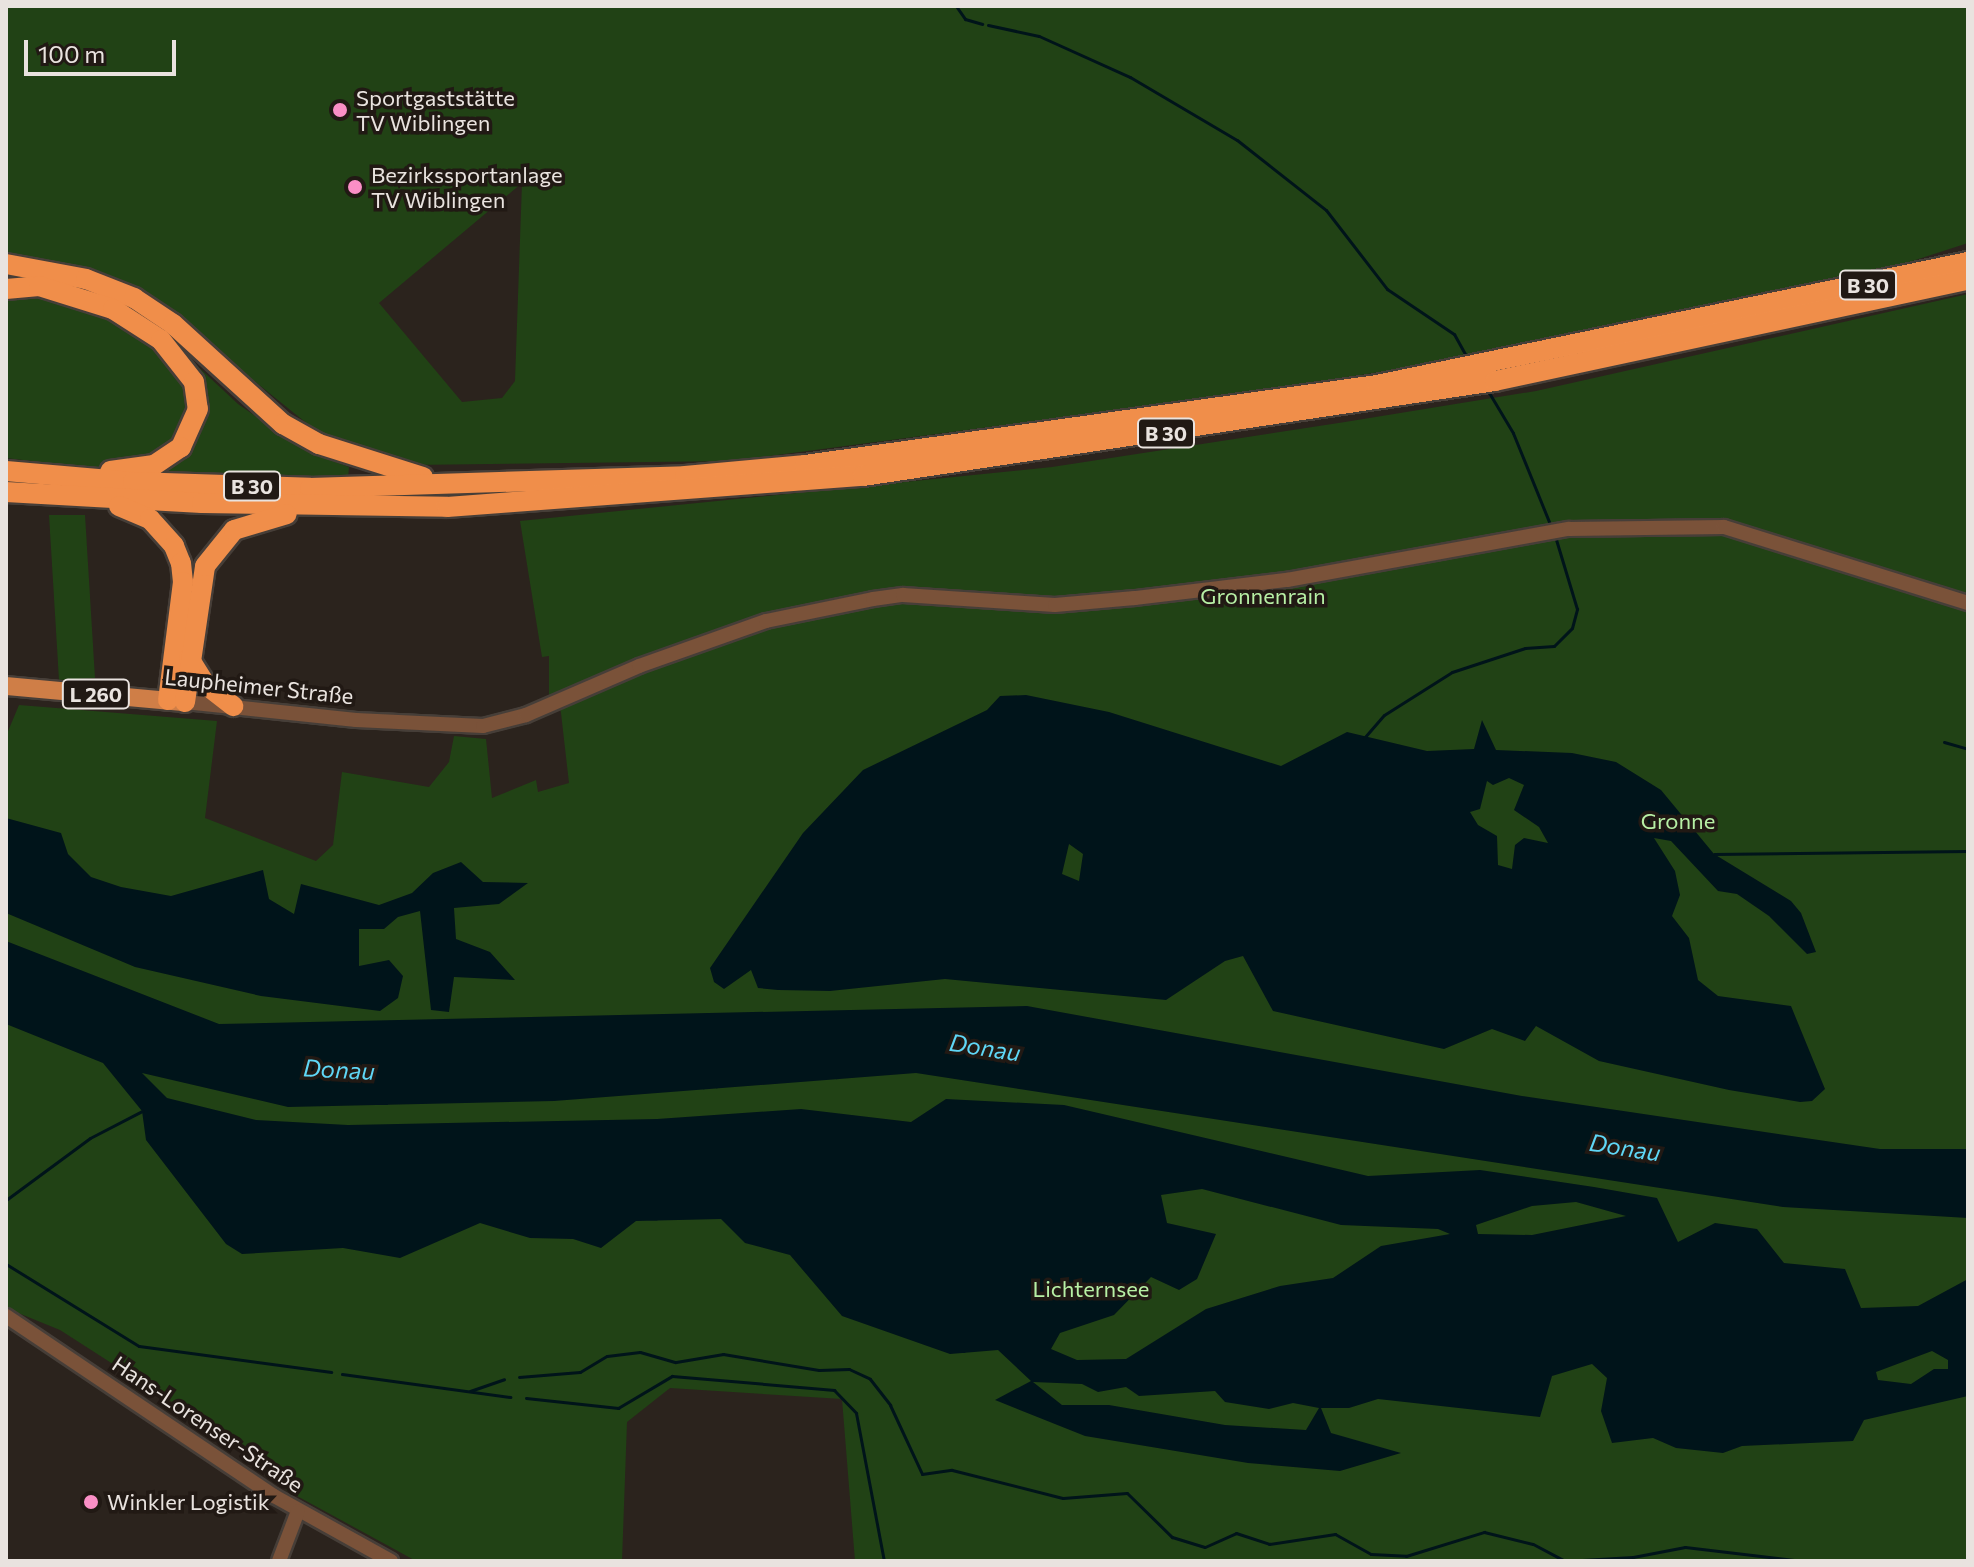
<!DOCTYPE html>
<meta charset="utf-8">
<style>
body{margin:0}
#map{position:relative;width:1974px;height:1567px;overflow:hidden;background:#2b231d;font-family:Commissioner,sans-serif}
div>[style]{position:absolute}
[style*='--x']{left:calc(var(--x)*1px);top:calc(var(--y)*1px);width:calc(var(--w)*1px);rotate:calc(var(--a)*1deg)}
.green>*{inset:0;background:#214215}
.water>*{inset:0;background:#00141a}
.stream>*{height:3px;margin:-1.5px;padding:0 1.5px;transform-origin:1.5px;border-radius:1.5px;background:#00141a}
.roads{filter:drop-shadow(2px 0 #463e38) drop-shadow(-2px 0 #463e38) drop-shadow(0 2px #463e38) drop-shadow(0 -2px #463e38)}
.minor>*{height:14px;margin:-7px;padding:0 7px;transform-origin:7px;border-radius:7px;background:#7a5239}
.major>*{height:18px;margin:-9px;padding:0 9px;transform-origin:9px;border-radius:9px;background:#cf7e47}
.highway>*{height:20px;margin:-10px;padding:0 10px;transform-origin:10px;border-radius:10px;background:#f08e4a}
.dots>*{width:22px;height:22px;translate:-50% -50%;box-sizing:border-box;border:4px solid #211914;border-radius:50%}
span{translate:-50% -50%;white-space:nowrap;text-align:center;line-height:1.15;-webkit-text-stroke:7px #211914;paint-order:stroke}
.shield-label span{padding:2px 6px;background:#211914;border:2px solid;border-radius:6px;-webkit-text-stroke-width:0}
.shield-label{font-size:20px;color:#e9e3df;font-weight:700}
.poi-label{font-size:22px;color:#e9e3df}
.left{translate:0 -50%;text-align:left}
.park-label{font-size:22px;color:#b7f0a5}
.street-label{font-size:22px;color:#e9e3df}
.water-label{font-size:24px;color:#5fd7f6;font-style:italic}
.frame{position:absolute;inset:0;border:8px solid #e9e3df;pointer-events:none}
.scale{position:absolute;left:24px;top:40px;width:152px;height:36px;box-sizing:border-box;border:4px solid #e9e3df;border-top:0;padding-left:10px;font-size:24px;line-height:28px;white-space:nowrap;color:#e9e3df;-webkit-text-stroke:6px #211914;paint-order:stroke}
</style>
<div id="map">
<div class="green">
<i style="clip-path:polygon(evenodd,6px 6px,1968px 6px,1968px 243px,1900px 265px,1605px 337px,1219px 397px,731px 461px,411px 465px,320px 434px,190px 329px,105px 276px,6px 260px,6px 6px,522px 183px,515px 381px,502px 398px,462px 402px,379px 303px,522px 183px)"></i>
<i style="clip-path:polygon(6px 275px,24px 277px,162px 333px,238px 404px,306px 451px,349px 467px,348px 479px,160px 476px,6px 458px)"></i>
<i style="clip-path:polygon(1968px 294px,1968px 1561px,855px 1561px,842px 1399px,670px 1388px,627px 1422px,622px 1561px,416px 1561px,286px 1490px,292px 1479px,60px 1330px,6px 1308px,6px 736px,19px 705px,217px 721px,205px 818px,316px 861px,333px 845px,342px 772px,429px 787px,449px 762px,454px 736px,486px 739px,492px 798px,536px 780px,538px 792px,569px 783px,561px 713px,556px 692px,549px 695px,549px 656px,542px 657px,520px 521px,1052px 467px,1345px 422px,1536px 391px)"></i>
<i style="clip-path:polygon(49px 515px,85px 515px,95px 678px,59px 680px)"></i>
</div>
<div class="water">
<i style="clip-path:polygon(evenodd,1026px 695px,1109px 712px,1281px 766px,1347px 732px,1427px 751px,1474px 749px,1482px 720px,1496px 750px,1572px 753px,1616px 762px,1661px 790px,1714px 854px,1791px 901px,1801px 913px,1816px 952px,1807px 954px,1769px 916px,1737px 894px,1718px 891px,1671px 841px,1654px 838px,1675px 871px,1680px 895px,1672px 916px,1689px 938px,1698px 980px,1718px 996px,1791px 1006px,1825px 1089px,1812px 1101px,1800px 1102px,1729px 1090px,1599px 1061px,1536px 1026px,1525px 1041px,1492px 1029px,1444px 1049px,1273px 1011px,1243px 956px,1225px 961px,1166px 1000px,945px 979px,830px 991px,778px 990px,758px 988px,751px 970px,724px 989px,714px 982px,710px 968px,803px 833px,863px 770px,987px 710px,1000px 696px,1026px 695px,1509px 778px,1524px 785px,1514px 810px,1539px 827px,1548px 843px,1524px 838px,1515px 845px,1512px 869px,1498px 865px,1497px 836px,1478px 825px,1470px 812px,1480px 809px,1487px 781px,1493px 785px,1509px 778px,1026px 695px,1069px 844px,1083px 854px,1079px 881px,1062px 874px,1069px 844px)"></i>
<i style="clip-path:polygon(6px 818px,61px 833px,68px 854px,91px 877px,121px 887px,171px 896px,263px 870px,269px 899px,294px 914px,301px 884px,379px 905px,412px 893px,433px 873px,461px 862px,483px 882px,528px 883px,499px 904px,454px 908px,456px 939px,490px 952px,515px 980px,454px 977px,449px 1012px,431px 1010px,420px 911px,398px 917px,384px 929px,359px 929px,359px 966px,389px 960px,403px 976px,398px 998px,380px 1011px,261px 996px,135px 967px,6px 913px)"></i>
<i style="clip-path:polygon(evenodd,6px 941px,219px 1024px,1027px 1006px,1522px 1096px,1880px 1149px,1968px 1149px,1968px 1218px,1783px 1207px,916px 1073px,554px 1101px,288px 1107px,142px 1073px,167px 1098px,256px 1120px,348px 1125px,657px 1119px,801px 1109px,911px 1122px,946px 1099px,1064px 1105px,1368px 1176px,1480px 1170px,1594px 1187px,1657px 1198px,1678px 1242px,1715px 1223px,1757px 1229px,1784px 1263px,1845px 1269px,1861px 1308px,1918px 1306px,1968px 1279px,1968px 1396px,1864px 1420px,1853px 1441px,1742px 1446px,1723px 1453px,1676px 1448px,1653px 1438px,1612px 1443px,1601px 1411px,1607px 1378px,1592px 1364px,1552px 1376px,1540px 1417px,1378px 1399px,1349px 1408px,1321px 1408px,1331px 1433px,1401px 1453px,1340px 1471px,1248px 1463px,1085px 1436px,995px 1400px,1031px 1381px,998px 1350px,950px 1354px,842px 1316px,790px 1255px,745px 1243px,721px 1219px,636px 1221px,601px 1248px,573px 1239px,530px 1238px,480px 1223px,400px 1258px,343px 1248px,242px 1254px,226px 1244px,146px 1140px,142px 1111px,103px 1063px,6px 1024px,6px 941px,1202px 1189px,1341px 1225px,1438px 1229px,1450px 1234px,1381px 1246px,1333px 1278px,1280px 1286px,1206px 1309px,1126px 1359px,1077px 1360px,1051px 1349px,1060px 1333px,1114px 1315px,1151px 1277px,1179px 1290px,1197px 1279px,1216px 1234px,1167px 1223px,1161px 1195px,1202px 1189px,6px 941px,1576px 1202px,1626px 1216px,1532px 1235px,1478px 1234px,1476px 1225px,1532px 1206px,1576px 1202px,6px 941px,1932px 1351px,1948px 1360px,1948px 1369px,1934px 1369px,1911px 1384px,1878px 1380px,1876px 1372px,1932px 1351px,6px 941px,1033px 1382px,1082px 1384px,1098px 1392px,1126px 1387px,1139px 1396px,1215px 1391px,1225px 1402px,1269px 1409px,1293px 1403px,1319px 1408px,1306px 1430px,1225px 1425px,1109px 1405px,1062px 1405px,1033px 1382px)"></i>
</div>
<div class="stream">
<i style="--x:956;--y:6;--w:16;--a:55"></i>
<i style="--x:965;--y:19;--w:18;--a:16"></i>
<i style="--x:988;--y:25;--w:52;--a:12.2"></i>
<i style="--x:1039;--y:36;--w:100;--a:24.3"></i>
<i style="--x:1130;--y:77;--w:124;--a:30.5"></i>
<i style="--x:1237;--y:140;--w:113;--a:38.2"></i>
<i style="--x:1326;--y:210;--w:100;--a:52.3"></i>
<i style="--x:1387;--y:289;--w:81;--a:33.9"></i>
<i style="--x:1454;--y:334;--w:26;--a:61"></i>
<i style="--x:1488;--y:391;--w:49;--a:59.2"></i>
<i style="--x:1513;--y:433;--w:104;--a:67.9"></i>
<i style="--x:1364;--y:738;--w:30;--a:-49"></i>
<i style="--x:1384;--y:715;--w:80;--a:-32.3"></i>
<i style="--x:1452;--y:672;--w:77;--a:-18.2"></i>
<i style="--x:1525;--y:648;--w:29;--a:-4"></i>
<i style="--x:1554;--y:646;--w:25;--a:-45"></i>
<i style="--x:1572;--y:628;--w:20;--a:-75"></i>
<i style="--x:1577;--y:609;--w:76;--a:-106.8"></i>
<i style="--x:1944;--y:742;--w:25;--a:16"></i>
<i style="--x:1714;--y:854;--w:254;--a:-0.7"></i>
<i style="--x:6;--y:1200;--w:104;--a:-36.4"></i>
<i style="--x:90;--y:1138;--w:59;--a:-27.4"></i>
<i style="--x:6;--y:1264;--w:156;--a:31.7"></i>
<i style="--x:139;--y:1346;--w:194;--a:7.7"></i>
<i style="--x:342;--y:1374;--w:170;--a:7.8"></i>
<i style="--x:519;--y:1377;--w:61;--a:-4.7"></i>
<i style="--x:580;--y:1372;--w:31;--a:-31"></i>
<i style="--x:607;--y:1356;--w:33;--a:-7"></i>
<i style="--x:640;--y:1352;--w:37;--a:16"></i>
<i style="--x:676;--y:1362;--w:48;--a:-9.7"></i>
<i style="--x:723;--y:1354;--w:97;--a:9.5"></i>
<i style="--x:819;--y:1370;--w:30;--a:-2"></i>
<i style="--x:849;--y:1369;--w:23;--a:25"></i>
<i style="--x:870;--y:1379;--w:33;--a:52"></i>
<i style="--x:890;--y:1405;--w:76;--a:65.1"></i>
<i style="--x:922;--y:1474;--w:30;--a:-8"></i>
<i style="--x:952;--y:1470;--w:114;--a:14.2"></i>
<i style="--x:1063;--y:1498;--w:64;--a:-4.5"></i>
<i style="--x:1127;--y:1493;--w:63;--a:44.4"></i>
<i style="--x:1172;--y:1537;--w:34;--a:17"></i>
<i style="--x:1205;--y:1547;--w:34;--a:-24"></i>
<i style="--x:1236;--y:1533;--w:35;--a:18"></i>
<i style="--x:1269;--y:1544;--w:67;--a:-8.6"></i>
<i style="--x:1335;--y:1534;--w:41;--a:29.1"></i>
<i style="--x:1371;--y:1554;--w:35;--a:3"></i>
<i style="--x:1406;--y:1556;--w:82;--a:-17.1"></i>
<i style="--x:1484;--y:1532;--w:50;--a:13.8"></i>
<i style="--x:1533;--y:1544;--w:36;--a:28"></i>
<i style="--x:1565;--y:1561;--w:68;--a:-3.4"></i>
<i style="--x:1633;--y:1557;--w:53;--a:-10.9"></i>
<i style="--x:1685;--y:1547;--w:118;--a:6.8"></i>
<i style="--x:470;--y:1391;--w:36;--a:-19"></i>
<i style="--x:526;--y:1398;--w:93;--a:6.2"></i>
<i style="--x:618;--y:1408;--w:63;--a:-30.7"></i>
<i style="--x:672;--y:1376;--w:163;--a:4.9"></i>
<i style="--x:834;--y:1390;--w:32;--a:46"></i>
<i style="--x:856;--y:1413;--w:151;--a:79.3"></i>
</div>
<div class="roads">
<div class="minor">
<i style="--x:185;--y:702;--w:172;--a:6"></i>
<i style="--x:356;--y:720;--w:127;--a:2.7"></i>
<i style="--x:483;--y:726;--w:44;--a:-14.3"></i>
<i style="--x:526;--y:715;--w:123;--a:-23.4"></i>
<i style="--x:639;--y:666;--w:135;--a:-19.5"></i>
<i style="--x:766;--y:621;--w:109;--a:-11.6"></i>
<i style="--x:873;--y:599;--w:30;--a:-8"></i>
<i style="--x:903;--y:595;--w:152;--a:3.8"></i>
<i style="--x:1055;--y:605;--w:80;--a:-5"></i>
<i style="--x:1135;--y:598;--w:153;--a:-6.8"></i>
<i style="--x:1287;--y:580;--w:287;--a:-10.3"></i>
<i style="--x:1569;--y:529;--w:155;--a:-0.7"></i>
<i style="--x:1724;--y:527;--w:256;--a:17.3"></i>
<i style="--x:6;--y:1316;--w:323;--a:33.9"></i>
<i style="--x:274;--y:1496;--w:134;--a:29.1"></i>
<i style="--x:279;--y:1561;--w:53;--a:-69.2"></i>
</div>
<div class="major">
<i style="--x:6;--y:686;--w:177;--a:5.2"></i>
</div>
<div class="highway">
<i style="--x:6;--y:264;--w:81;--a:10.6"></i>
<i style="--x:86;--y:279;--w:52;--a:21.6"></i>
<i style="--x:134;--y:298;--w:47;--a:33.7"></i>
<i style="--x:173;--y:324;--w:149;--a:42.3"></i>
<i style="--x:283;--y:424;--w:41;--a:29.1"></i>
<i style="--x:319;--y:444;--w:109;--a:17.6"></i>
<i style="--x:6;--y:289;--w:33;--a:-5"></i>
<i style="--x:39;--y:286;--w:77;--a:17.3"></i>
<i style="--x:113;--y:309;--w:57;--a:32.9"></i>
<i style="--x:161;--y:340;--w:53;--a:51.8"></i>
<i style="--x:194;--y:382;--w:27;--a:82"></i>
<i style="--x:198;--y:409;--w:42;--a:114.1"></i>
<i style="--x:181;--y:447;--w:32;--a:146"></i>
<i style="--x:154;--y:465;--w:44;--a:172.2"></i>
<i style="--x:6;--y:471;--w:127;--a:5"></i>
<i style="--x:133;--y:482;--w:177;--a:1.9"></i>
<i style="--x:310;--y:488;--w:375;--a:-1.8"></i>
<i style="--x:685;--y:476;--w:121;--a:-5.2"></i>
<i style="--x:805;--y:465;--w:578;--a:-7.96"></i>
<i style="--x:1377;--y:385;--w:604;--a:-11.76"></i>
<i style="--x:6;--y:492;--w:196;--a:3.2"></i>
<i style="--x:202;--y:503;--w:245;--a:0.9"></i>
<i style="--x:447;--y:507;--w:417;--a:-4.3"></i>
<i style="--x:863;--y:476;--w:639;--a:-8.55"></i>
<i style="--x:1495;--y:381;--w:484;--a:-12.1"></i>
<i style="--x:119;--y:506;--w:34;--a:23"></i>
<i style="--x:150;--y:519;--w:36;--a:48"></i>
<i style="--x:174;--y:546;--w:18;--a:68"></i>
<i style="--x:181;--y:563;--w:19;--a:84"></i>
<i style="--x:183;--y:582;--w:119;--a:97.2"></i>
<i style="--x:189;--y:658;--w:31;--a:58"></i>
<i style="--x:205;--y:684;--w:36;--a:38"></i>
<i style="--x:185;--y:702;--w:137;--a:-81.6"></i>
<i style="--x:205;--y:566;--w:46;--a:-51.1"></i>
<i style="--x:234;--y:530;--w:55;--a:-16.8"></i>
</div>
</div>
<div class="dots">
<i style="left:340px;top:110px;background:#fa8fc6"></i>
<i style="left:355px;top:187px;background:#fa8fc6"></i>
<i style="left:91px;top:1502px;background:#fa8fc6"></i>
</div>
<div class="shield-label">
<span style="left:1868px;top:285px">B 30</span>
<span style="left:1166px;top:433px">B 30</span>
<span style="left:252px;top:486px">B 30</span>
<span style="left:96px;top:694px">L 260</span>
</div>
<div class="poi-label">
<span class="left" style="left:356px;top:110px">Sportgaststätte<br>TV Wiblingen</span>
<span class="left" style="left:371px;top:187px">Bezirkssportanlage<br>TV Wiblingen</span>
<span class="left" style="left:107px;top:1502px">Winkler Logistik</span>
</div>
<div class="park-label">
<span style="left:1263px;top:596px">Gronnenrain</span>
<span style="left:1678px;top:821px">Gronne</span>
<span style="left:1091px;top:1289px">Lichternsee</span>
</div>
<div class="street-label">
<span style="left:259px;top:686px;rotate:6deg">Laupheimer Straße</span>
<span style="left:208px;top:1424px;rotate:34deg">Hans-Lorenser-Straße</span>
</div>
<div class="water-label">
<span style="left:985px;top:1047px;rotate:9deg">Donau</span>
<span style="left:339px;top:1069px;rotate:3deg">Donau</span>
<span style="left:1625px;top:1147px;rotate:9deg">Donau</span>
</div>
<div class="frame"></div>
<div class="scale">100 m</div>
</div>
